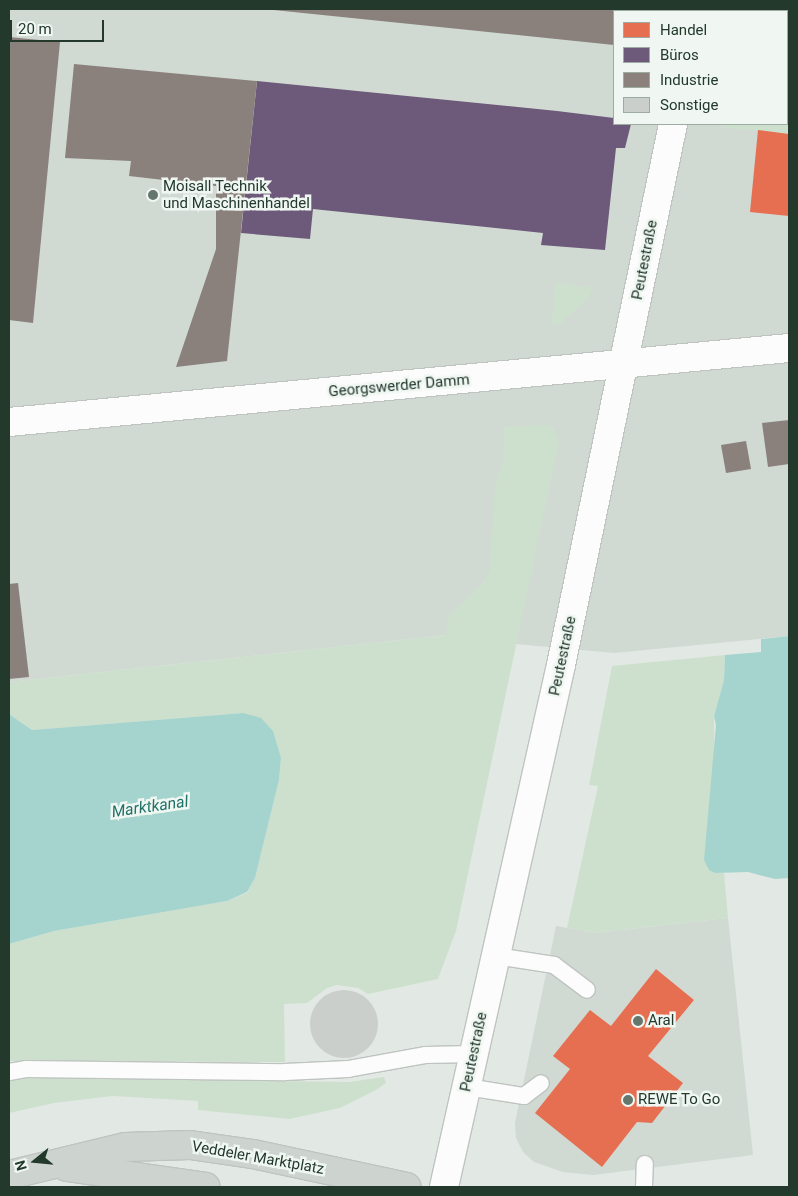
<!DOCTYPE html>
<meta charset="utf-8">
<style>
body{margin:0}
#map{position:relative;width:798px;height:1196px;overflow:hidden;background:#e2e8e4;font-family:Roboto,sans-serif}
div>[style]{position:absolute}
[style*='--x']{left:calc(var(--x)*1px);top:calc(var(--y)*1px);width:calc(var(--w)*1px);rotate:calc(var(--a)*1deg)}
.built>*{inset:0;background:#d1d9d3}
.green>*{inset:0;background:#cde0cd}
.water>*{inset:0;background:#a5d4ce}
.shops>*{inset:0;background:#e76f51}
.offices>*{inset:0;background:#6d597a}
.industry>*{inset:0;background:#8a817c}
.building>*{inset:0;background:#cacfcc}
.round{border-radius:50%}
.roads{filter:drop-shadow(1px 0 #bfc4c1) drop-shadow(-1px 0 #bfc4c1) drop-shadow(0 1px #bfc4c1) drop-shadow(0 -1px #bfc4c1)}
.service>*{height:16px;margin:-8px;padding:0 8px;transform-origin:8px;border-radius:8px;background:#fbfcfb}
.minor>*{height:28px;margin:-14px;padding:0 14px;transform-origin:14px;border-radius:14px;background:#fbfcfb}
.tertiary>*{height:28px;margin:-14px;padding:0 14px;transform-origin:14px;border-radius:14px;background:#fbfcfb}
.primary>*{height:28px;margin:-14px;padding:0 14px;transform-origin:14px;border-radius:14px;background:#cdd4d0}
.dots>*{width:14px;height:14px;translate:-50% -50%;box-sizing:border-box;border:2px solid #f0f7f2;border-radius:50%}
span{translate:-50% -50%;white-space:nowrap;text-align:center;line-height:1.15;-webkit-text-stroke:5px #f0f7f2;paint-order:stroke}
.poi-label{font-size:15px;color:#22392c}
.left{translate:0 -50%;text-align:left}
.street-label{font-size:15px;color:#22392c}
.water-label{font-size:16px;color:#207168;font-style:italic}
.frame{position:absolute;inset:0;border:10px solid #22392c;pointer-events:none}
.legend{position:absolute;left:613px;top:10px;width:175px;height:115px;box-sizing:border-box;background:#f0f7f2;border:1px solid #9eaba3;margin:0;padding:6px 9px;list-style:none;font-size:15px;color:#22392c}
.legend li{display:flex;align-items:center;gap:10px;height:25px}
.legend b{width:25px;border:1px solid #9eaba3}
.north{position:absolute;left:10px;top:1136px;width:50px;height:50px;-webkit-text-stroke:4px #f0f7f2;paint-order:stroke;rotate:253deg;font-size:14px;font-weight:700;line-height:20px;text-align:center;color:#22392c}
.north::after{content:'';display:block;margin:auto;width:18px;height:22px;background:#22392c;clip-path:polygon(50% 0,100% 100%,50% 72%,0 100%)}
.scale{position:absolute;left:10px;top:20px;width:94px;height:22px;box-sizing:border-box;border:2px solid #22392c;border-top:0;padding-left:6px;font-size:15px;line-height:18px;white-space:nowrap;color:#22392c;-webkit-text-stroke:4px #f0f7f2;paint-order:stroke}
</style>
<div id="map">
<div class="built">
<i style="clip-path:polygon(evenodd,9px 9px,789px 9px,789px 636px,614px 653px,516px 644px,483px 636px,446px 635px,9px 682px,9px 9px,614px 11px,787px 11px,787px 124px,614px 124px,614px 11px)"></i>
<i style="clip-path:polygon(728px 918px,753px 1155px,593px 1175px,563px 1172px,534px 1162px,523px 1152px,516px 1138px,515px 1123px,556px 926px,595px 933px)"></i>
</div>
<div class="green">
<i style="clip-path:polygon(787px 103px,789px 134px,721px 127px,721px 124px,787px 124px)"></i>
<i style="clip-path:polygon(556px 282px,594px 288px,588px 298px,561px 323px,551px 327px)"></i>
<i style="clip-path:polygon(551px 425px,559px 441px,456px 931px,438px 979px,368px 994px,358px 988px,337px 985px,327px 988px,307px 1003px,284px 1004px,285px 1062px,9px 1061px,9px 944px,54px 931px,227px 901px,247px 893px,255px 878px,279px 780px,281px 758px,243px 713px,32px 730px,9px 714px,9px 682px,446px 635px,449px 616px,482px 584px,490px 571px,495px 487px,503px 461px,504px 427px)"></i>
<i style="clip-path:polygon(725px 655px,724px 680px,714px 716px,715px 873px,724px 873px,728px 918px,595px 933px,567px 928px,598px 786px,589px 785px,612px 666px)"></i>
<i style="clip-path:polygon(384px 1077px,386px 1083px,376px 1090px,340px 1108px,289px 1119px,198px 1110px,198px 1101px,113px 1096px,54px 1103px,9px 1113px,9px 1081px,28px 1078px,349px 1082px)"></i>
</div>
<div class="water">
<i style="clip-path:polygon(789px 636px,789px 878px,775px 879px,748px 872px,715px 873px,709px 870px,704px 860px,716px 725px,714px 716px,724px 680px,725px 655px,761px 652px,761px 639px)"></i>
<i style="clip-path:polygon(243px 713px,261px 718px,273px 731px,281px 758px,279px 780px,255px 878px,247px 892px,227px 901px,54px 931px,9px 944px,9px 714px,32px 730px)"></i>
</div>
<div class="shops">
<i style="clip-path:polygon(758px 130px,789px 134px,789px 216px,750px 212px)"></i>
<i style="clip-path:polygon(656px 969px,694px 1000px,648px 1056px,683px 1083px,652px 1123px,637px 1122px,602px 1167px,535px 1113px,570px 1069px,553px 1056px,590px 1010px,611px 1026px)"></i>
</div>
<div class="offices">
<i style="clip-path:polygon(257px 81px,557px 111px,614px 118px,614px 124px,631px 124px,625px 148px,616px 148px,605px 250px,541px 245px,543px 233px,313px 209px,310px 239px,241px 233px)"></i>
</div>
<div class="industry">
<i style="clip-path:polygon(264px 9px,648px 9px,614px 11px,614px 45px)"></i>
<i style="clip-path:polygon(746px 9px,789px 9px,789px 49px,787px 11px,745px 11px)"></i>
<i style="clip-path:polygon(9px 37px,60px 42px,33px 323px,9px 320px)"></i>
<i style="clip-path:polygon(74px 64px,257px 81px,227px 361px,176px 367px,216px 249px,216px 186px,129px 176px,131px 161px,65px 158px)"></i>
<i style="clip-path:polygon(789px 420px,789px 464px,768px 467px,762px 423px)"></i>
<i style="clip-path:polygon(746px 441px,751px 469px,726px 473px,721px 445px)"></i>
<i style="clip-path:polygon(18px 583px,29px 677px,9px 679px,9px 584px)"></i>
</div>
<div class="building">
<i class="round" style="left:310px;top:990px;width:68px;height:68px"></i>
</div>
<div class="roads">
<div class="service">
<i style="--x:496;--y:956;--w:59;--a:8.8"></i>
<i style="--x:554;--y:965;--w:41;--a:37.1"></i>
<i style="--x:9;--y:1072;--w:17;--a:-10"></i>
<i style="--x:26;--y:1069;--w:259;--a:0.7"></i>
<i style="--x:285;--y:1072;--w:63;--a:-2.7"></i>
<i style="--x:348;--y:1069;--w:78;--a:-10.3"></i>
<i style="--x:425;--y:1055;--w:49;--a:-1.2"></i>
<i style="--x:467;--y:1087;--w:58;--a:9"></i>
<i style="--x:524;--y:1096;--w:21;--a:-37"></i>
<i style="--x:644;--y:1187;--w:23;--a:-88"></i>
</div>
<div class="minor">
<i style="--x:9;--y:422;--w:784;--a:-5.42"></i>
</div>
<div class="tertiary">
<i style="--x:696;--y:11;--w:2;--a:-90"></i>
<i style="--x:444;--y:1187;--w:535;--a:-77.37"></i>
<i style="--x:561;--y:665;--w:552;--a:-78.3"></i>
</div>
<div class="primary">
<i style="--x:67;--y:1167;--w:140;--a:8.2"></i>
<i style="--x:9;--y:1175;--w:119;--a:-13.6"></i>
<i style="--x:125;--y:1147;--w:65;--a:-1.8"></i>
<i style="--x:190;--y:1145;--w:64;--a:8.1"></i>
<i style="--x:253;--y:1154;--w:157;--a:12.1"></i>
</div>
</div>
<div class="dots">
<i style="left:153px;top:195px;background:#65766c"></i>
<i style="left:638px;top:1021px;background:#65766c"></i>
<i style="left:628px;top:1100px;background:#65766c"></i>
</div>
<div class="poi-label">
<span class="left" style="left:163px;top:195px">Moisall Technik<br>und Maschinenhandel</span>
<span class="left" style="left:648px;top:1021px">Aral</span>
<span class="left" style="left:638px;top:1100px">REWE To Go</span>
</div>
<div class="street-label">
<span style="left:645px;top:260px;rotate:-79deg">Peutestraße</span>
<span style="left:399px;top:386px;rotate:-5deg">Georgswerder Damm</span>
<span style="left:563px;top:656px;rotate:-78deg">Peutestraße</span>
<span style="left:474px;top:1052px;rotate:-78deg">Peutestraße</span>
<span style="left:258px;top:1158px;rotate:10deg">Veddeler Marktplatz</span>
</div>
<div class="water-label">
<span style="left:150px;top:807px;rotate:-8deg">Marktkanal</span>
</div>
<div class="frame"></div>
<ul class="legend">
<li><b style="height:14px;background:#e76f51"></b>Handel</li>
<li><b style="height:14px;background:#6d597a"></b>Büros</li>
<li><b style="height:14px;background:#8a817c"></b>Industrie</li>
<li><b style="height:14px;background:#cacfcc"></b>Sonstige</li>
</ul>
<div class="north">N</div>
<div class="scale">20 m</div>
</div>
